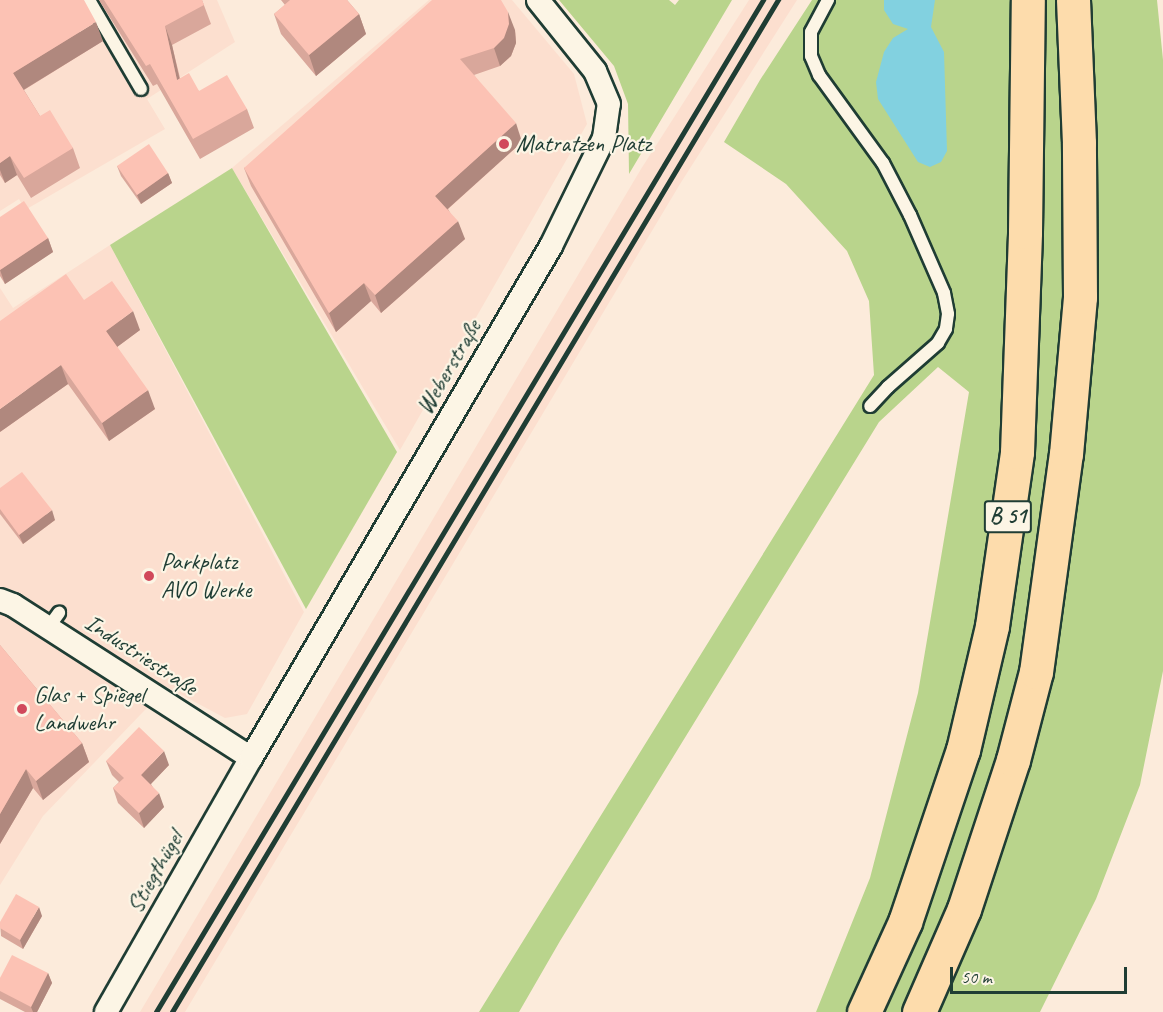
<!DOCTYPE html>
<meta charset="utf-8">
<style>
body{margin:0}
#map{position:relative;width:1163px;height:1012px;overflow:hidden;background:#fcebdb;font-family:Caveat,sans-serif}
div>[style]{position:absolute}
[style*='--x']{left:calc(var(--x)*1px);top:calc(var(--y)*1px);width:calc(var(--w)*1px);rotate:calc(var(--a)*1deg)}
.built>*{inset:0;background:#fcdfcf}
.green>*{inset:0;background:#b9d48c}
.water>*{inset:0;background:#82d1e0}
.roads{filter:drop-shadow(2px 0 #1f3d34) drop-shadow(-2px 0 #1f3d34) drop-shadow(0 2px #1f3d34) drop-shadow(0 -2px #1f3d34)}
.lane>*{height:12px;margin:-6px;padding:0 6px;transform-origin:6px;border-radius:6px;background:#fcf5e5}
.street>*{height:22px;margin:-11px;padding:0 11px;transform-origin:11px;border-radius:11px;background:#fcf5e5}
.highway>*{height:33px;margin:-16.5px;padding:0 16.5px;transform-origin:16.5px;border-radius:16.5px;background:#fddcac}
.rail>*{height:4.5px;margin:-2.25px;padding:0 2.25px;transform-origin:2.25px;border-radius:2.25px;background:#1f3d34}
.wall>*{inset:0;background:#d9a79b}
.shaded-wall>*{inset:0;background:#b0887e}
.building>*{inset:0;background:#fcc2b4}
.dots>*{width:16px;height:16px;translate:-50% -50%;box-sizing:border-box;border:3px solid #fcf5e5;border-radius:50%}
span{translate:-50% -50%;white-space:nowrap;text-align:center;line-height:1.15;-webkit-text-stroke:4.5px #fcf5e5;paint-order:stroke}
.shield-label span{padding:2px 4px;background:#fcf5e5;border:2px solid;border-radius:4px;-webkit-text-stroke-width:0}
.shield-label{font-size:22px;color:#1f3d34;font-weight:700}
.poi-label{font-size:24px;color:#1f3d34}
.left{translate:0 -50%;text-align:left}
.street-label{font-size:24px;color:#1f3d34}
.scale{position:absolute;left:950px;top:967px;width:177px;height:27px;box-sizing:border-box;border:3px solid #1f3d34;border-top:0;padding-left:8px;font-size:18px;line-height:21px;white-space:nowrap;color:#1f3d34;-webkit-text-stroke:4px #fcf5e5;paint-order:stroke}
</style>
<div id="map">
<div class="built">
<i style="clip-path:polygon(0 0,217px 0,235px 42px,147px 99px,165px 129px,25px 210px,19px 199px,0 211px)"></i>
<i style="clip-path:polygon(429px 0,512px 0,574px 74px,587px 124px,400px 450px,232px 168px)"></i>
<i style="clip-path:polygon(749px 0,797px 0,680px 184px,185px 1012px,140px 1012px,641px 169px)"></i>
<i style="clip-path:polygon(110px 245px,304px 612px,247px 714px,225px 718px,167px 687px,43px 816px,0 885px,0 288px,13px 308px)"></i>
</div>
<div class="green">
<i style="clip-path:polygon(559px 0,669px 0,675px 5px,679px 0,732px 0,629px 174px,628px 104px,614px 66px)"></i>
<i style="clip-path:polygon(812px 0,1157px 0,1163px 60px,1163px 671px,1140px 785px,1096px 899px,1040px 1012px,816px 1012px,870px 878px,918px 693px,969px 392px,938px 367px,879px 422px,560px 941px,519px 1012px,479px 1012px,874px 375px,869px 301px,847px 251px,786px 184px,724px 142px,760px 80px)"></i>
<i style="clip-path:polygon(232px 168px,397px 452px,306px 609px,110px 245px)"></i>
</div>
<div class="water">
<i style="clip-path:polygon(884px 0,935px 0,931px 27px,944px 52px,947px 151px,941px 162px,930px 167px,918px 162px,878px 99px,876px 82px,884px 52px,893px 38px,908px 29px,893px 24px,884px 10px)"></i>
</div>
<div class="roads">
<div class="lane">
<i style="--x:89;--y:0;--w:103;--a:59.7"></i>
<i style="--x:828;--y:0;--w:36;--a:118"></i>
<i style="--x:811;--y:32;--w:24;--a:90"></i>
<i style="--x:811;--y:56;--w:21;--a:67"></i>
<i style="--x:819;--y:75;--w:109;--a:54"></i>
<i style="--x:883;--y:163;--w:59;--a:62.6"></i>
<i style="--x:910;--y:215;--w:85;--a:66.4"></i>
<i style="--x:944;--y:293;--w:21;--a:79"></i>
<i style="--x:948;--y:314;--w:15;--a:98"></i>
<i style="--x:946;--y:329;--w:16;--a:120"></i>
<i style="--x:938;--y:343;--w:67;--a:138.7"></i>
<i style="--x:888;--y:387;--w:26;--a:133"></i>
<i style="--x:48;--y:628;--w:19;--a:-54"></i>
</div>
<div class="street">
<i style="--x:0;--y:600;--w:14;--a:21"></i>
<i style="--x:13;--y:605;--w:283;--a:32.7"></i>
<i style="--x:106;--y:1012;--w:292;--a:-60.3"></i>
<i style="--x:251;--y:758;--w:593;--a:-59.63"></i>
<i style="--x:551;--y:246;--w:120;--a:-63.9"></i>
<i style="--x:604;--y:138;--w:34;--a:-82"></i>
<i style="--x:609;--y:104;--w:36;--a:-113"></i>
<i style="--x:595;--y:71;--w:91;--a:-128.8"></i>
</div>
<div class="highway">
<i style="--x:864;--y:1012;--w:99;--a:-65.5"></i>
<i style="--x:905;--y:922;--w:182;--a:-71.4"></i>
<i style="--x:963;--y:750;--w:127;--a:-76.8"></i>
<i style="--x:992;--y:626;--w:176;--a:-81.8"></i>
<i style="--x:1017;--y:452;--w:220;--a:-87.9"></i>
<i style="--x:1025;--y:232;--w:232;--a:-89.3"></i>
<i style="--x:919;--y:1012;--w:112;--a:-66.4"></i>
<i style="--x:964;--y:909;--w:157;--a:-71.8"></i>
<i style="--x:1013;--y:760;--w:91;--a:-75.4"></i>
<i style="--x:1036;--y:672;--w:220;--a:-82.2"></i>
<i style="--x:1066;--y:454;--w:158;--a:-84.9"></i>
<i style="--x:1080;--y:297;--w:154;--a:-90.4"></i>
<i style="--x:1079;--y:143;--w:143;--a:-92.4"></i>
</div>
</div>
<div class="rail">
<i style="--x:156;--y:1012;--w:1180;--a:-59.04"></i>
<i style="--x:172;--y:1012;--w:1180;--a:-59.09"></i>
</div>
<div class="wall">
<i style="clip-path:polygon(0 0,103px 41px,24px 90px,40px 116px,73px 148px,80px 168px,31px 198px,17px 175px,5px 183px,0 175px)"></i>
<i style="clip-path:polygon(99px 0,202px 0,211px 24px,172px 45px,180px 78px,199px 91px,247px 109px,254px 128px,200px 159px,157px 84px,153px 86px)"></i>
<i style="clip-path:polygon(281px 0,347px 0,359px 14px,366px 34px,316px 76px,281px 34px,274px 14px,285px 5px)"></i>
<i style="clip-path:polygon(515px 30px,516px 43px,511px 56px,500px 66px,474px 75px,522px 142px,448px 209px,465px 239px,381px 313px,371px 301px,336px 332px,251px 186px,244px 168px)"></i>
<i style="clip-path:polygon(117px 166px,168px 173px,172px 183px,141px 204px,121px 176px)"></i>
<i style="clip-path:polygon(0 217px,48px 238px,53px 252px,5px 284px,0 276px)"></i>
<i style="clip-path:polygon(84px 300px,140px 330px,117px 347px,155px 409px,109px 441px,68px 384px,0 432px)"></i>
<i style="clip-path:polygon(0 488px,55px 520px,23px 544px,0 514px)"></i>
<i style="clip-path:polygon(0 645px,82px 743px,89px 762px,43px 800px,33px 788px,0 844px)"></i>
<i style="clip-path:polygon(106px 761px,169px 765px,151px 784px,164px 807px,144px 828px,118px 803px,113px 788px,119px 782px,112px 775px)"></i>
<i style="clip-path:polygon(42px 916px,23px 949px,1px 936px,0 922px)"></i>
<i style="clip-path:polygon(48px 973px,52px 983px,37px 1012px,25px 1012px,0 999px,0 978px)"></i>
</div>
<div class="shaded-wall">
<i style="clip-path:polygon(508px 12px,515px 30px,516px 43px,511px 56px,500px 66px,494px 48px)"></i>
<i style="clip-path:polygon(359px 14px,366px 34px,316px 76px,309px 55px)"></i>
<i style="clip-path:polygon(96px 22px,103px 41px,20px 92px,13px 73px)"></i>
<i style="clip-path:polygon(165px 26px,172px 45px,184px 99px,177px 80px)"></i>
<i style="clip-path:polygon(516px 123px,522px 142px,442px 214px,435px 196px)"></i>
<i style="clip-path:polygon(10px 156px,17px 175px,5px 183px,0 170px,0 163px)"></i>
<i style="clip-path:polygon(168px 173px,172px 183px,141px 204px,137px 195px)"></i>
<i style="clip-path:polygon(458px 221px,465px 239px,381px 313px,375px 295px)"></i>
<i style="clip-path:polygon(48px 238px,53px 252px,5px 284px,0 270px)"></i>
<i style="clip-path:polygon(364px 283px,371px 301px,336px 332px,329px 313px)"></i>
<i style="clip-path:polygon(133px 311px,140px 330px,113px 350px,106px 331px)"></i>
<i style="clip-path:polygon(61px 365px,68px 384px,0 432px,0 409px)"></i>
<i style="clip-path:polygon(148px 390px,155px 409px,109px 441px,102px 423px)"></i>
<i style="clip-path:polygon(52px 510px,55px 520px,23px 544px,19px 535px)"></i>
<i style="clip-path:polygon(82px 743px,89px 762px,43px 800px,36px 781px)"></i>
<i style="clip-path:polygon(164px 751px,169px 765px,146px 789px,141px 775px)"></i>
<i style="clip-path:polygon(26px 769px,33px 788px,0 844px,0 814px)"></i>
<i style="clip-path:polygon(159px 793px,164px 807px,144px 828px,139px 813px)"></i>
<i style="clip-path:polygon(39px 907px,42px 916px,23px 949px,20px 940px)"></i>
<i style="clip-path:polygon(48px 973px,52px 983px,37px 1012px,33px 1012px,31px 1007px)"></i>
</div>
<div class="building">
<i style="clip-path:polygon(0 0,84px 0,96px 22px,13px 73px,40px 116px,50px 110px,73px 148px,24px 178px,10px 156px,0 163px)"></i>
<i style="clip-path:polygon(104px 0,202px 0,204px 5px,165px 26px,177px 80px,189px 73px,199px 91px,227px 75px,247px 109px,193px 139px,150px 64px,146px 66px)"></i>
<i style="clip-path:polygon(290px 0,347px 0,359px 14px,309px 55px,274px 14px)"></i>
<i style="clip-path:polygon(432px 0,501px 0,508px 12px,509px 24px,504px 38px,494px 48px,460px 59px,516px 123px,435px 196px,458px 221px,375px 295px,364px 283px,329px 313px,244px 168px)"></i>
<i style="clip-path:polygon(149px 144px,168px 173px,137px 195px,117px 166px)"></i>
<i style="clip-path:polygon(24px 201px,48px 238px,0 270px,0 217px)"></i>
<i style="clip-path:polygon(66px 274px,84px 300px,112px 281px,133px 311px,106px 331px,148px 390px,102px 423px,61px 365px,0 409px,0 321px)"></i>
<i style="clip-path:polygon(22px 472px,52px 510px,19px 535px,0 509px,0 488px)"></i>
<i style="clip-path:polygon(0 645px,82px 743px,36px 781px,26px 769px,0 814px)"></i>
<i style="clip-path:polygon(139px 727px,164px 751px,141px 775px,159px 793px,139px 813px,113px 788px,124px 778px,106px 761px)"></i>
<i style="clip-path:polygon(16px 894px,39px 907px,20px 940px,0 928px,0 922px)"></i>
<i style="clip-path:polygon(12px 955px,48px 973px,31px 1007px,0 991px,0 978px)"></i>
</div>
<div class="dots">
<i style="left:504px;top:144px;background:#d1495b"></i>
<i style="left:149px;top:576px;background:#d1495b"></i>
<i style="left:22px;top:709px;background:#d1495b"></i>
</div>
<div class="shield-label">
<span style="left:1008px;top:517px">B 51</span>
</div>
<div class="poi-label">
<span class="left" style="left:516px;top:144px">Matratzen Platz</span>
<span class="left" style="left:161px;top:576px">Parkplatz<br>AVO Werke</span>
<span class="left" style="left:34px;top:709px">Glas + Spiegel<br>Landwehr</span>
</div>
<div class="street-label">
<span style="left:449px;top:367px;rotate:-60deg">Weberstraße</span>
<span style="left:141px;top:655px;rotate:33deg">Industriestraße</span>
<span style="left:155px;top:872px;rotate:-60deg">Stiegthügel</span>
</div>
<div class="scale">50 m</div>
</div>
